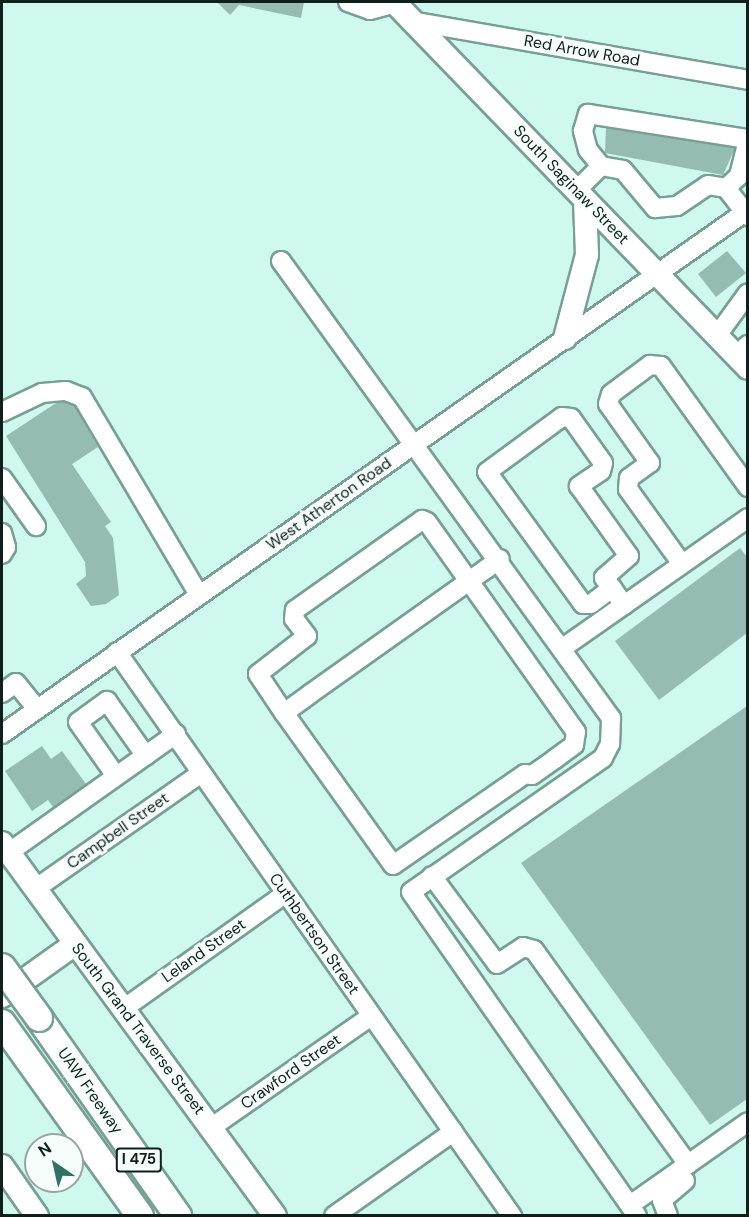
<!DOCTYPE html>
<style>
body{margin:0}
#map{position:relative;width:749px;height:1217px;overflow:hidden;background:#cff9ee;font-family:"DM Sans",sans-serif}
div>[style]{position:absolute}
[style*='--x']{left:calc(var(--x)*1px);top:calc(var(--y)*1px);width:calc(var(--w)*1px);rotate:calc(var(--a)*1deg)}
.building>*{inset:0;background:#94bcb2}
.roads{filter:drop-shadow(2px 0 #789f95) drop-shadow(-2px 0 #789f95) drop-shadow(0 2px #789f95) drop-shadow(0 -2px #789f95)}
.minor>*{height:18px;margin:-9px;padding:0 9px;transform-origin:9px;border-radius:9px;background:#fff}
.major>*{height:22px;margin:-11px;padding:0 11px;transform-origin:11px;border-radius:11px;background:#fff}
.highway>*{height:26px;margin:-13px;padding:0 13px;transform-origin:13px;border-radius:13px;background:#fff}
.bridges{filter:drop-shadow(2px 0 #789f95) drop-shadow(-2px 0 #789f95) drop-shadow(0 2px #789f95) drop-shadow(0 -2px #789f95)}
.highway-bridge>*{height:26px;margin:-13px;padding:0 13px;transform-origin:13px;border-radius:13px;background:#fff}
span{translate:-50% -50%;white-space:nowrap;text-align:center;line-height:1.15;-webkit-text-stroke:6px #f6fefb;paint-order:stroke}
.shield-label span{padding:2px 4px;background:#f6fefb;border:2px solid;border-radius:4px;-webkit-text-stroke-width:0}
.shield-label{font-size:15px;color:#101f1c;font-weight:700}
.street-label{font-size:16px;color:#101f1c}
.frame{position:absolute;inset:0;border:3px solid #101f1c;pointer-events:none}
.north{position:absolute;left:24px;top:1133px;width:60px;height:60px;box-sizing:border-box;background:#f6fefb;border:2px solid #9aa5a2;border-radius:50%;rotate:326deg;font-size:16px;font-weight:700;line-height:24px;text-align:center;color:#101f1c}
.north::after{content:'';display:block;margin:auto;width:21px;height:27px;background:#307364;clip-path:polygon(50% 0,100% 100%,50% 72%,0 100%)}
</style>
<div id="map">
<div class="building">
<i style="clip-path:polygon(217px 2px,304px 2px,301px 18px,239px 5px,230px 15px)"></i>
<i style="clip-path:polygon(606px 128px,735px 148px,723px 175px,605px 153px)"></i>
<i style="clip-path:polygon(727px 251px,746px 273px,716px 297px,698px 274px)"></i>
<i style="clip-path:polygon(64px 402px,74px 406px,98px 447px,72px 464px,111px 522px,105px 526px,113px 538px,119px 595px,106px 604px,91px 606px,76px 584px,86px 576px,85px 562px,6px 436px,56px 403px)"></i>
<i style="clip-path:polygon(740px 548px,747px 557px,747px 633px,659px 700px,615px 641px)"></i>
<i style="clip-path:polygon(747px 706px,747px 1099px,710px 1125px,521px 863px)"></i>
<i style="clip-path:polygon(42px 746px,51px 759px,62px 751px,86px 784px,53px 807px,48px 800px,32px 811px,5px 771px)"></i>
</div>
<div class="roads">
<div class="minor">
<i style="--x:348;--y:2;--w:23;--a:20"></i>
<i style="--x:370;--y:10;--w:27;--a:-15"></i>
<i style="--x:416;--y:22;--w:337;--a:9.9"></i>
<i style="--x:601;--y:166;--w:22;--a:10"></i>
<i style="--x:623;--y:170;--w:50;--a:49.9"></i>
<i style="--x:655;--y:208;--w:22;--a:-5"></i>
<i style="--x:677;--y:206;--w:37;--a:-34"></i>
<i style="--x:708;--y:185;--w:18;--a:9"></i>
<i style="--x:726;--y:188;--w:36;--a:52"></i>
<i style="--x:726;--y:188;--w:18;--a:-43"></i>
<i style="--x:739;--y:176;--w:36;--a:-76"></i>
<i style="--x:576;--y:191;--w:35;--a:-45"></i>
<i style="--x:601;--y:166;--w:21;--a:-129"></i>
<i style="--x:588;--y:150;--w:20;--a:-105"></i>
<i style="--x:583;--y:131;--w:18;--a:-74"></i>
<i style="--x:588;--y:114;--w:162;--a:8.9"></i>
<i style="--x:281;--y:261;--w:564;--a:54.17"></i>
<i style="--x:611;--y:718;--w:26;--a:92"></i>
<i style="--x:610;--y:744;--w:16;--a:117"></i>
<i style="--x:603;--y:758;--w:234;--a:145.1"></i>
<i style="--x:411;--y:892;--w:395;--a:55.1"></i>
<i style="--x:716;--y:337;--w:54;--a:-54"></i>
<i style="--x:736;--y:356;--w:16;--a:-43"></i>
<i style="--x:2;--y:412;--w:44;--a:-25.4"></i>
<i style="--x:42;--y:393;--w:24;--a:-5"></i>
<i style="--x:66;--y:391;--w:17;--a:21"></i>
<i style="--x:82;--y:397;--w:230;--a:59.4"></i>
<i style="--x:2;--y:478;--w:59;--a:54.7"></i>
<i style="--x:2;--y:533;--w:15;--a:74"></i>
<i style="--x:6;--y:547;--w:8;--a:120"></i>
<i style="--x:682;--y:564;--w:92;--a:-125.8"></i>
<i style="--x:628;--y:489;--w:11;--a:-85"></i>
<i style="--x:629;--y:478;--w:26;--a:-36"></i>
<i style="--x:650;--y:463;--w:72;--a:-125.4"></i>
<i style="--x:608;--y:404;--w:10;--a:-73"></i>
<i style="--x:611;--y:394;--w:49;--a:-36.6"></i>
<i style="--x:650;--y:365;--w:11;--a:5"></i>
<i style="--x:661;--y:366;--w:149;--a:54.3"></i>
<i style="--x:612;--y:588;--w:26;--a:143"></i>
<i style="--x:591;--y:604;--w:8;--a:180"></i>
<i style="--x:583;--y:604;--w:163;--a:-126"></i>
<i style="--x:487;--y:472;--w:93;--a:-36.3"></i>
<i style="--x:562;--y:417;--w:9;--a:6"></i>
<i style="--x:571;--y:418;--w:55;--a:54.6"></i>
<i style="--x:603;--y:463;--w:8;--a:104"></i>
<i style="--x:601;--y:471;--w:27;--a:146"></i>
<i style="--x:579;--y:486;--w:86;--a:54.5"></i>
<i style="--x:629;--y:556;--w:33;--a:139"></i>
<i style="--x:604;--y:578;--w:13;--a:51"></i>
<i style="--x:612;--y:588;--w:21;--a:55"></i>
<i style="--x:564;--y:647;--w:225;--a:-35"></i>
<i style="--x:117;--y:652;--w:689;--a:54.99"></i>
<i style="--x:2;--y:693;--w:17;--a:-36"></i>
<i style="--x:16;--y:683;--w:33;--a:51"></i>
<i style="--x:284;--y:713;--w:47;--a:-123.7"></i>
<i style="--x:258;--y:674;--w:62;--a:-37.8"></i>
<i style="--x:307;--y:636;--w:21;--a:-127"></i>
<i style="--x:294;--y:619;--w:9;--a:-84"></i>
<i style="--x:295;--y:610;--w:156;--a:-35.3"></i>
<i style="--x:422;--y:520;--w:5;--a:22"></i>
<i style="--x:427;--y:522;--w:72;--a:54.6"></i>
<i style="--x:469;--y:581;--w:185;--a:54.7"></i>
<i style="--x:576;--y:732;--w:13;--a:99"></i>
<i style="--x:574;--y:745;--w:24;--a:144"></i>
<i style="--x:555;--y:759;--w:28;--a:145"></i>
<i style="--x:532;--y:775;--w:7;--a:-172"></i>
<i style="--x:525;--y:774;--w:160;--a:145.4"></i>
<i style="--x:393;--y:865;--w:187;--a:-125.6"></i>
<i style="--x:284;--y:713;--w:32;--a:-36"></i>
<i style="--x:310;--y:694;--w:195;--a:-35.4"></i>
<i style="--x:469;--y:581;--w:21;--a:-35"></i>
<i style="--x:486;--y:569;--w:17;--a:-36"></i>
<i style="--x:2;--y:734;--w:912;--a:-35.08"></i>
<i style="--x:116;--y:776;--w:66;--a:-125.1"></i>
<i style="--x:78;--y:722;--w:36;--a:-36"></i>
<i style="--x:107;--y:701;--w:67;--a:54.7"></i>
<i style="--x:8;--y:853;--w:206;--a:-35.3"></i>
<i style="--x:432;--y:876;--w:109;--a:53.5"></i>
<i style="--x:497;--y:964;--w:31;--a:-33"></i>
<i style="--x:523;--y:947;--w:11;--a:15"></i>
<i style="--x:534;--y:950;--w:264;--a:54.3"></i>
<i style="--x:35;--y:889;--w:203;--a:-34.9"></i>
<i style="--x:123;--y:1009;--w:199;--a:-35.4"></i>
<i style="--x:212;--y:1127;--w:194;--a:-34.9"></i>
<i style="--x:630;--y:1205;--w:144;--a:-35.1"></i>
<i style="--x:334;--y:1216;--w:146;--a:-35.2"></i>
<i style="--x:668;--y:1216;--w:17;--a:-111"></i>
<i style="--x:662;--y:1200;--w:30;--a:-40"></i>
</div>
<div class="major">
<i style="--x:394;--y:2;--w:509;--a:45.95"></i>
<i style="--x:565;--y:338;--w:86;--a:-75.2"></i>
<i style="--x:587;--y:255;--w:55;--a:-92.1"></i>
<i style="--x:2;--y:843;--w:462;--a:53.8"></i>
<i style="--x:2;--y:996;--w:90;--a:-35.5"></i>
<i style="--x:2;--y:1166;--w:61;--a:55"></i>
</div>
<div class="highway">
<i style="--x:39;--y:1018;--w:242;--a:54.9"></i>
<i style="--x:2;--y:1023;--w:237;--a:54.4"></i>
</div>
</div>
<div class="bridges">
<div class="highway-bridge">
<i style="--x:2;--y:967;--w:63;--a:54"></i>
</div>
</div>
<div class="shield-label">
<span style="left:139px;top:1160px">I 475</span>
</div>
<div class="street-label">
<span style="left:582px;top:51px;rotate:10deg">Red Arrow Road</span>
<span style="left:571px;top:185px;rotate:46deg">South Saginaw Street</span>
<span style="left:329px;top:504px;rotate:-35deg">West Atherton Road</span>
<span style="left:118px;top:831px;rotate:-35deg">Campbell Street</span>
<span style="left:314px;top:934px;rotate:55deg">Cuthbertson Street</span>
<span style="left:204px;top:951px;rotate:-35deg">Leland Street</span>
<span style="left:138px;top:1029px;rotate:53deg">South Grand Traverse Street</span>
<span style="left:291px;top:1072px;rotate:-35deg">Crawford Street</span>
<span style="left:90px;top:1091px;rotate:55deg">UAW Freeway</span>
</div>
<div class="frame"></div>
<div class="north">N</div>
</div>
